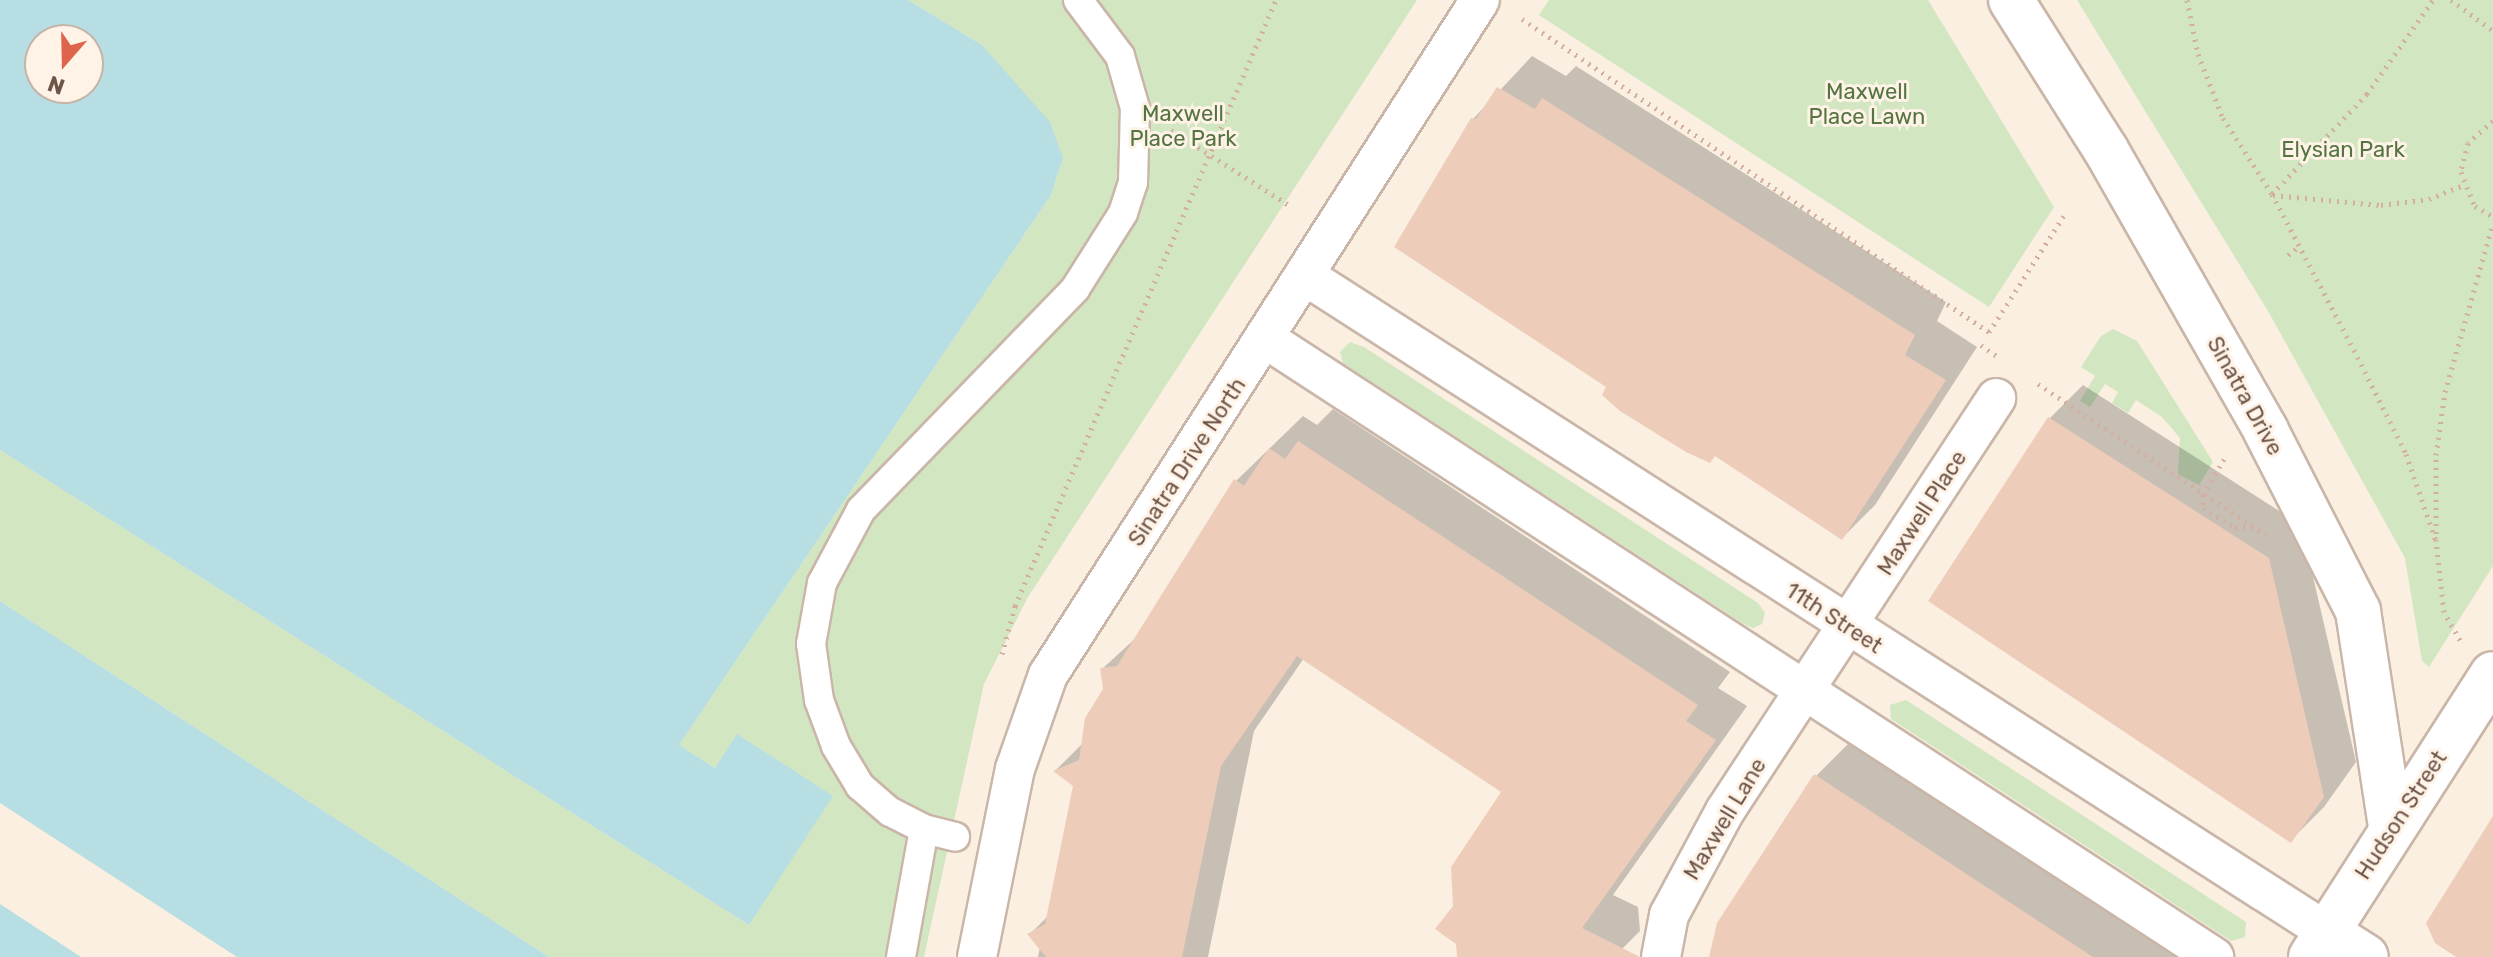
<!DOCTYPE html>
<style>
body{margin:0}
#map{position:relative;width:2493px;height:957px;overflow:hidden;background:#faefe1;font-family:Rubik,sans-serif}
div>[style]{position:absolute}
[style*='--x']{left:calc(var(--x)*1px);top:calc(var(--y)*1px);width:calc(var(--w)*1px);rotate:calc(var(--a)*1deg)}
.green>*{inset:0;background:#d2e6c1}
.water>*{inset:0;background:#b7dee2}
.shadow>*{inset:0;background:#0003}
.building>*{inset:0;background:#eeccba}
.path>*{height:5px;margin-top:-2.5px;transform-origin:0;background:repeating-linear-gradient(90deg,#d2af9e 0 2px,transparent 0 8px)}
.roads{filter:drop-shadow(2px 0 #cab6a8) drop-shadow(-2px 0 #cab6a8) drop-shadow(0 2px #cab6a8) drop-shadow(0 -2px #cab6a8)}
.pedestrian>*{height:28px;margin:-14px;padding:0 14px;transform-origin:14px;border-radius:14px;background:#fff}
.minor>*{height:38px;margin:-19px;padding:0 19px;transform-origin:19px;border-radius:19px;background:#fff}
.tertiary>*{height:44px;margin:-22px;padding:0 22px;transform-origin:22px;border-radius:22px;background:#fff}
span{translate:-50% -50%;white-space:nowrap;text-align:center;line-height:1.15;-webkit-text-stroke:6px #fef3e6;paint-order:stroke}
.park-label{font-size:22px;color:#547542}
.street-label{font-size:22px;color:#6f5549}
.north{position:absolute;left:24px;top:24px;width:80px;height:80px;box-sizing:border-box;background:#fef3e6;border:2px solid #c5b4a7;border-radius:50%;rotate:200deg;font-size:22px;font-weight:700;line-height:32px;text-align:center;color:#6f5549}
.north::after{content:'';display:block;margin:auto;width:28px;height:36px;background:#de654c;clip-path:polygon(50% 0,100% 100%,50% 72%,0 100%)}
</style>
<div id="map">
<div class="green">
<i style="clip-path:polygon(908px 0,1417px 0,1028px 597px,984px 684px,924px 957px,549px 957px,0 601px,0 450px,749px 925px,737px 735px,715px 768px,679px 745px,1051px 195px,1063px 158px,982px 45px)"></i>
<i style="clip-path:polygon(1549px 0,1928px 0,2054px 207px,1989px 307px,1539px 15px)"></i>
<i style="clip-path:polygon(2077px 0,2493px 0,2493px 566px,2429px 667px,2422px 661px,2405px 558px,2268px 311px)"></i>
<i style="clip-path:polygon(2113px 329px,2137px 341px,2213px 462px,2199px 485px,2178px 474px,2180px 438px,2162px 417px,2136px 400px,2128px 413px,2112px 403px,2118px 392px,2105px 384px,2090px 407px,2080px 401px,2095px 376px,2081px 367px,2101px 336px)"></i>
<i style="clip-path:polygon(1350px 342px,1364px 347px,1758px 603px,1765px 613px,1762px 624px,1753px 628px,1742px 623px,1343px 363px,1340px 352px)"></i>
<i style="clip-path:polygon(1906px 700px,2246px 922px,2245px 937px,2231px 941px,1891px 719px,1890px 705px)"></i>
</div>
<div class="water">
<i style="clip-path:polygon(evenodd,0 0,908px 0,982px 45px,1050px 122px,1063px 158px,1051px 195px,679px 745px,715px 768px,737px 734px,833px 796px,749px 925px,0 450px,0 0,40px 40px,88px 40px,88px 88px,40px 88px,40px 40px)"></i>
<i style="clip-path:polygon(0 601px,185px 721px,549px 957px,237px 957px,0 803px)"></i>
<i style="clip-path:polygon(0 904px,81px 957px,0 957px)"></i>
</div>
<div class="shadow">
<i style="clip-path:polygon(1532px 56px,1566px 76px,1576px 66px,1946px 302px,1937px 321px,1977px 347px,1875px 505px,1842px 538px,1473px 119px)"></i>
<i style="clip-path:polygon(2083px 385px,2301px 525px,2356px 762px,2324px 807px,2291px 840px,1930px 600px,2050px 418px)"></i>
<i style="clip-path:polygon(1333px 409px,1730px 672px,1718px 688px,1747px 706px,1613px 895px,1638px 907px,1640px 931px,1614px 957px,1459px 957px,1455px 906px,1504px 792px,1304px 658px,1254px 731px,1208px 957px,1038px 957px,1040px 947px,1030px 934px,1049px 915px,1075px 785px,1056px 770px,1083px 743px,1105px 689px,1102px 669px,1138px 636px,1236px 481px,1303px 416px,1317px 425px)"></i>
<i style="clip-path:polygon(1849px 743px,2175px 957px,1711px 957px,1816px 776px)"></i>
</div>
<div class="building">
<i style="clip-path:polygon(1497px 87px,1535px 109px,1542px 98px,1915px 335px,1905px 355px,1946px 380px,1842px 540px,1715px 456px,1710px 463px,1686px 452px,1620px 411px,1602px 395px,1606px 387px,1394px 247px,1471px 118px,1476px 119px)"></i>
<i style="clip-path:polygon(2048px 417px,2269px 558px,2324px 797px,2291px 843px,1928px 601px)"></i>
<i style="clip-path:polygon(1298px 441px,1698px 705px,1686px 721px,1716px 740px,1582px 928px,1640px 957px,1457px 957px,1456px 944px,1435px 929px,1453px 906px,1451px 867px,1501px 792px,1297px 656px,1221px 766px,1182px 957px,1046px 957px,1027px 934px,1045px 924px,1073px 786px,1053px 771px,1079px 760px,1085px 718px,1103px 689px,1100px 668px,1117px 666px,1234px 479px,1244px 486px,1269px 448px,1285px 459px)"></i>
<i style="clip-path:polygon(1814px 774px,2093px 957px,1709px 957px,1717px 923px)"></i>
<i style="clip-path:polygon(2493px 816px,2493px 957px,2456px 957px,2435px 943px,2426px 923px)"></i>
</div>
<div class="path">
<i style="--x:2187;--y:0;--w:55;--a:78.5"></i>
<i style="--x:2198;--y:54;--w:69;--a:68.7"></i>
<i style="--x:2223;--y:118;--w:90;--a:57.2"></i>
<i style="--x:2272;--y:194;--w:176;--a:62.3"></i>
<i style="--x:2354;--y:350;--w:116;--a:63.4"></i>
<i style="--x:2406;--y:454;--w:92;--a:71"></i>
<i style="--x:2451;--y:0;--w:52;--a:36.4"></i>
<i style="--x:1522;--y:19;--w:562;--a:33.83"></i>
<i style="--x:1989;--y:332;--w:140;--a:-57.2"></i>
<i style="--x:2493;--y:121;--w:33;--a:139"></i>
<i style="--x:2468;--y:143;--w:30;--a:104"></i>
<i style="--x:2461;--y:172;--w:37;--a:68"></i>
<i style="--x:2475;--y:206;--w:21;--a:31"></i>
<i style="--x:1171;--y:130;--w:143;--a:32.5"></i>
<i style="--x:2272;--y:194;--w:138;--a:-46.5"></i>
<i style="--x:2367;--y:94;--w:115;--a:-54.9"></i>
<i style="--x:2273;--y:195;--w:108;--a:5.3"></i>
<i style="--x:2381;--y:205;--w:48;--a:-7.1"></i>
<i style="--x:2429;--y:199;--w:37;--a:-22"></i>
<i style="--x:2288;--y:255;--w:15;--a:-37"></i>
<i style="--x:1981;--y:345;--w:19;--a:35"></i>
<i style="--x:2038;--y:384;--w:273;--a:33.5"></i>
<i style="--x:2224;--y:459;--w:42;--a:120.3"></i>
<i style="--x:2203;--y:495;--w:13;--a:90"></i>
<i style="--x:2203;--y:508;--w:38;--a:32"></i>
<i style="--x:2235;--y:528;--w:18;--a:-3"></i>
<i style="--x:2460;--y:640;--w:32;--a:-120"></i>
<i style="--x:2444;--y:612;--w:71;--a:-96.4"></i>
<i style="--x:2436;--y:541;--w:86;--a:-90"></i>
<i style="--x:2436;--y:455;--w:64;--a:-81.9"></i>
<i style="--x:2445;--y:392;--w:175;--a:-74.1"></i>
<i style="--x:1002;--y:654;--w:50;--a:-74.8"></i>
<i style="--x:1015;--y:606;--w:660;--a:-66.7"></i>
</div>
<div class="roads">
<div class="pedestrian">
<i style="--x:924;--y:829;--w:32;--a:14"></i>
<i style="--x:901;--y:957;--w:130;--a:-79.8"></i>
<i style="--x:924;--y:829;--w:38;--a:-153"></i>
<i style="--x:890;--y:812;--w:40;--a:-139"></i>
<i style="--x:860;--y:786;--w:47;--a:-121"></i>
<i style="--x:836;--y:746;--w:49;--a:-110.3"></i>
<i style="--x:819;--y:700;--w:57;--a:-98.1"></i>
<i style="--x:811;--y:644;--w:62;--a:-79.8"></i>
<i style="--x:822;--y:583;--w:83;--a:-61.9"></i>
<i style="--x:861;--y:510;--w:308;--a:-45.9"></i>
<i style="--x:1075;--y:289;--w:90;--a:-57.7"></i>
<i style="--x:1123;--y:213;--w:32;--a:-72"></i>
<i style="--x:1133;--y:183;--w:75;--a:-88.5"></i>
<i style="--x:1135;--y:108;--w:54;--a:-106.1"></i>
<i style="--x:1120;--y:56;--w:70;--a:-126.9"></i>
</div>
<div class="minor">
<i style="--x:1304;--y:275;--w:1216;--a:32.71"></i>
<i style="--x:1266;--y:339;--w:1132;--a:33.1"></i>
<i style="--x:977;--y:957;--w:192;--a:-78.6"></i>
<i style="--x:1015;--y:769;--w:100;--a:-70.7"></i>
<i style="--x:1048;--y:675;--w:801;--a:-57.38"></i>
<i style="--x:1661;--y:957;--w:43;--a:-79.2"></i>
<i style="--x:1669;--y:915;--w:118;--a:-61.7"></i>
<i style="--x:1725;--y:811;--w:494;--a:-56.7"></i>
</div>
<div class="tertiary">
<i style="--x:2011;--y:0;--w:178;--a:57.7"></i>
<i style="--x:2106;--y:150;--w:323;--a:60.3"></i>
<i style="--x:2266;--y:431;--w:202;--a:62.9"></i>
<i style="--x:2358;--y:611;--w:218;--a:81.3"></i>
<i style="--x:2327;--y:932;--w:46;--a:32.7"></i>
<i style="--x:2311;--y:957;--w:336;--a:-57.3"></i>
</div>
</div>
<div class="park-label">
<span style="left:1867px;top:104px">Maxwell<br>Place Lawn</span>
<span style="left:1183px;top:126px">Maxwell<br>Place Park</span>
<span style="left:2343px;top:150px">Elysian Park</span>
</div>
<div class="street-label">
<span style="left:2245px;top:396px;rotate:61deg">Sinatra Drive</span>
<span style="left:1187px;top:462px;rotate:-57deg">Sinatra Drive North</span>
<span style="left:1922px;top:513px;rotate:-57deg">Maxwell Place</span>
<span style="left:1834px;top:618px;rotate:33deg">11th Street</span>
<span style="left:2401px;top:815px;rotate:-57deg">Hudson Street</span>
<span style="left:1725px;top:819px;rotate:-59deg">Maxwell Lane</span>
</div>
<div class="north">N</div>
</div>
